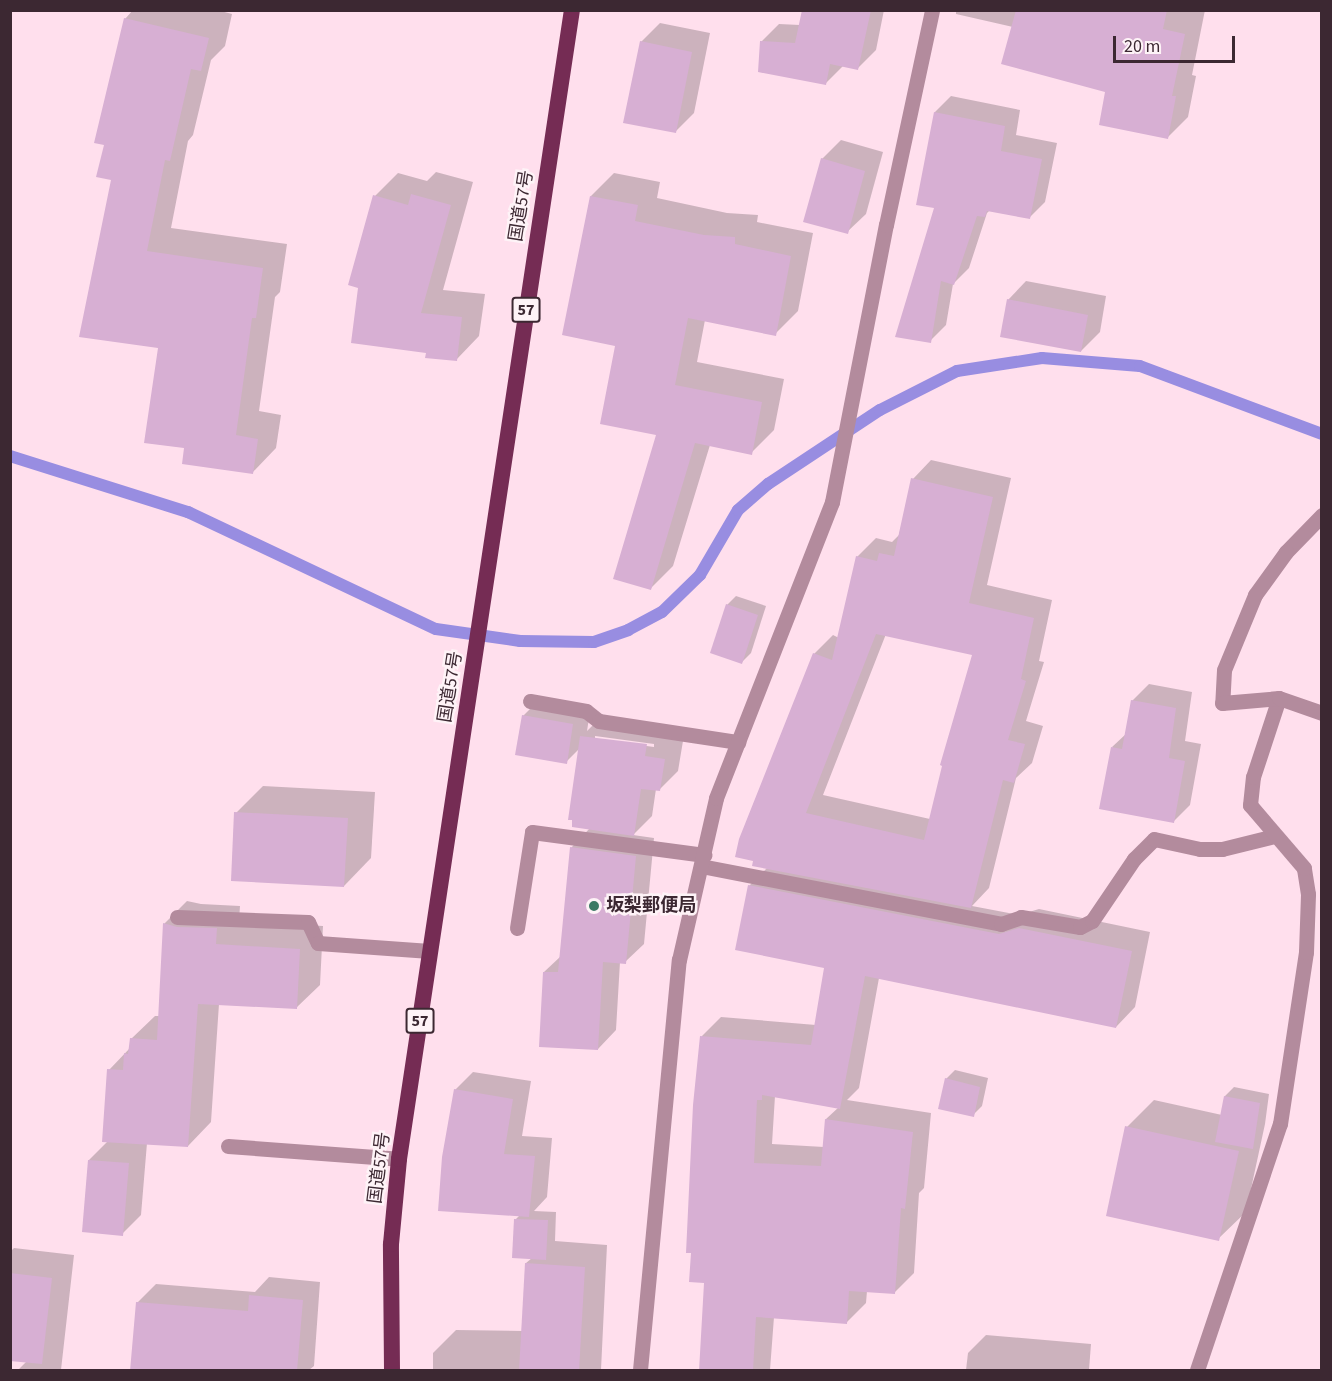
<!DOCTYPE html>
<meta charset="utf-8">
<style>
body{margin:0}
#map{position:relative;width:1332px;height:1381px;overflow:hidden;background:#ffdfed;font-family:"Source Sans 3","Noto Sans JP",sans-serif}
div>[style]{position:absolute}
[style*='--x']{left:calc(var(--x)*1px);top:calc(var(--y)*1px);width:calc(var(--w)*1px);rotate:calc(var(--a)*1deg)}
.shadow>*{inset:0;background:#0003}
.stream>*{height:12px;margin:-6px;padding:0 6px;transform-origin:6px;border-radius:6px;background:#988de1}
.building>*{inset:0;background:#d7afd3}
.service>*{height:15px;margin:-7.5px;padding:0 7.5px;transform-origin:7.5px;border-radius:7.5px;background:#b38b9d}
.minor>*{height:15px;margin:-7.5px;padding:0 7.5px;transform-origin:7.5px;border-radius:7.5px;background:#b38b9d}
.trunk>*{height:16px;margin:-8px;padding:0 8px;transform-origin:8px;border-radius:8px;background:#752c54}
.dots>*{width:16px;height:16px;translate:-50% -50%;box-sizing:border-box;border:3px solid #fef3f7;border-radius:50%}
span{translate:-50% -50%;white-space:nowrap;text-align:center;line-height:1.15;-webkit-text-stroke:5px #fef3f7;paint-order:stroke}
.shield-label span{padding:2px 4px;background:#fef3f7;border:2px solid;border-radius:4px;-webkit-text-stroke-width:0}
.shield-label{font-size:16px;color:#3c2832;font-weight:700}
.street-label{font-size:18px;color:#3c2832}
.poi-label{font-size:18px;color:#3c2832;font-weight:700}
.left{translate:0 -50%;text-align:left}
.frame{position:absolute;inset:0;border:12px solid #3c2832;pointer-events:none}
.scale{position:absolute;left:1113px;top:36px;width:122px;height:27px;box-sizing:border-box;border:3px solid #3c2832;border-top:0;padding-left:8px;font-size:18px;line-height:21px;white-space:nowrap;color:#3c2832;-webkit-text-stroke:4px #fef3f7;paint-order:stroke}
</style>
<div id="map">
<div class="shadow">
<i style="clip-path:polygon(133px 10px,217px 10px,232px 14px,225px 46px,211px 60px,193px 135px,188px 141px,171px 228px,287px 244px,280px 292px,275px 297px,259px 411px,281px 415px,276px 448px,252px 473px,186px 447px,112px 179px,106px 144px,125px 19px)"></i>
<i style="clip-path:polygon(803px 10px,884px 10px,876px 50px,858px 68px,843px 66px,825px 84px,761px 42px,779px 24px,800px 25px)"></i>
<i style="clip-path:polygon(956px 10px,1205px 10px,1192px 75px,1196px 76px,1188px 117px,1167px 138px,1107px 91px,1013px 27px,956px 14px)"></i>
<i style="clip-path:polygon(660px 23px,710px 33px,694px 113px,675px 132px,641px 42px)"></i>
<i style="clip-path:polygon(951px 96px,1020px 110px,1016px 135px,1057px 143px,1045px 202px,1029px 218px,990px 210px,987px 213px,969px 268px,953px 284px,946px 325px,930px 341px,936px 207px,935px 112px)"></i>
<i style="clip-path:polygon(841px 140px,883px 152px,866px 214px,847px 232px,822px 159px)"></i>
<i style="clip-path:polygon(436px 172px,473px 182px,443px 290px,485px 294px,479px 336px,456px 360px,427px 352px,375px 196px,398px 173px,427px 181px)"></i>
<i style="clip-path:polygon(614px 173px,660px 182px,657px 198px,727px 213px,758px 215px,757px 222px,813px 233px,798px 311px,775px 334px,705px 320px,697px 362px,784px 379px,774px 430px,751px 453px,710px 445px,673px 566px,650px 589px,658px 434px,617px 345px,591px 196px)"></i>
<i style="clip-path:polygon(1026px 281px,1106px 296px,1100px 332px,1081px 351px,1008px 300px)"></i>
<i style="clip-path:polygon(evenodd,931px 460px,1011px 478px,987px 585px,1052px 600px,1039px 661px,1044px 662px,1026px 721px,1043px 726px,1032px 763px,1016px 778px,989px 888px,972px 906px,1019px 915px,1039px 909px,1150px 932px,1135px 1007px,1116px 1027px,879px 978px,859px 1088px,847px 1100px,931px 1113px,924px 1188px,919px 1193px,914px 1273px,894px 1293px,867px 1291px,866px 1303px,847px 1322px,774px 1317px,770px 1370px,700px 1370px,706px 1282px,702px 1036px,721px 1017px,816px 1025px,826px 967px,749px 886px,768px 867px,814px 654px,833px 635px,839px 638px,857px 557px,876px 538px,892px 542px,899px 535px,913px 479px,931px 460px,886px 634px,974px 654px,930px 819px,823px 795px,886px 634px,931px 460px,775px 1096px,839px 1107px,826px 1119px,824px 1147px,772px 1144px,775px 1096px)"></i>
<i style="clip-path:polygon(736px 596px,766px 606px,751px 653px,742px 662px,727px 605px)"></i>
<i style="clip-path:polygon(1149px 684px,1192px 692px,1185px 741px,1201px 744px,1190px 805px,1173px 822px,1112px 747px,1127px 733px,1132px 701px)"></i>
<i style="clip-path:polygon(evenodd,542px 697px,591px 706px,587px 731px,600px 718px,683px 741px,678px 771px,660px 789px,656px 789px,652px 816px,633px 835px,654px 838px,644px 944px,625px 962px,620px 962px,616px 1030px,598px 1049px,544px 972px,561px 956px,571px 848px,590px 828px,580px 748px,566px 762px,523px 716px,542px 697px,595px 736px,654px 744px,654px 747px,595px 739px,595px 736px)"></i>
<i style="clip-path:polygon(263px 786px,375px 792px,371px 858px,344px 886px,236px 813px)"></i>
<i style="clip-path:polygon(187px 901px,201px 904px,240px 906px,239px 921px,323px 926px,320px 985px,296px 1008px,219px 1004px,211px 1122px,188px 1146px,147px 1143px,141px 1215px,122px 1234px,89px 1160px,108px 1141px,109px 1070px,130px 1048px,131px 1039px,155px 1016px,159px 1016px,164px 924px)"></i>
<i style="clip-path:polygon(955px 1070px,988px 1078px,982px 1106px,973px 1115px,946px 1079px)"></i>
<i style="clip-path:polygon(473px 1072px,531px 1081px,522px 1136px,552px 1138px,547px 1197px,534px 1211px,556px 1212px,555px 1241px,607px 1245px,601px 1370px,433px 1370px,433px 1353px,456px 1330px,523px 1331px,526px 1263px,532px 1258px,516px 1219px,520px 1215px,455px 1090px)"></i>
<i style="clip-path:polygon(1234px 1087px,1269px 1094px,1265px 1124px,1246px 1212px,1218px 1239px,1127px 1127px,1154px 1100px,1222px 1115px,1225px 1096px)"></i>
<i style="clip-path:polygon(14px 1248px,74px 1255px,61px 1370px,18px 1370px,27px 1361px,10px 1359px,10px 1252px)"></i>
<i style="clip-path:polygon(269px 1277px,320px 1282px,314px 1366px,309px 1370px,132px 1370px,137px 1303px,156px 1284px,255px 1292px)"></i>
<i style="clip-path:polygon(986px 1335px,1091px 1344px,1089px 1370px,966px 1370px,968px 1353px)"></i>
</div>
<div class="stream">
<i style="--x:10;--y:456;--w:187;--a:17.5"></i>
<i style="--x:188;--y:512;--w:274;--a:25.3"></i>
<i style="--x:436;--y:629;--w:85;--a:8.1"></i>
<i style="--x:520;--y:641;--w:74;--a:0.8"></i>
<i style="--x:594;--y:642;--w:36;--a:-19"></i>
<i style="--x:628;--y:630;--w:38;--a:-28"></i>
<i style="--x:662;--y:612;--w:53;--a:-44.2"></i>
<i style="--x:700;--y:575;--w:75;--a:-59.7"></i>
<i style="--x:738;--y:510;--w:40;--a:-41"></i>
<i style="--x:768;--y:484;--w:134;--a:-33.5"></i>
<i style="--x:880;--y:410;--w:86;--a:-26.9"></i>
<i style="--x:957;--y:371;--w:86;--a:-8.7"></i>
<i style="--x:1042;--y:358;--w:98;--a:4.7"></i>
<i style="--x:1140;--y:366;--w:194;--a:20.5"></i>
</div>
<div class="building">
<i style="clip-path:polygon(802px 10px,871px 10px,858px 70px,830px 64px,826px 85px,758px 72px,760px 41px,795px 43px)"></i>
<i style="clip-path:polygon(1016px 10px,1167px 10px,1163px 29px,1185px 34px,1172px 96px,1176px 96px,1168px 139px,1099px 125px,1105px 92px,1001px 64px)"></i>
<i style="clip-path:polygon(124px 18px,209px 38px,201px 71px,191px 69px,170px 161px,165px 160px,147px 251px,263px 268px,256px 318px,252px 318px,236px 435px,258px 439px,253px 474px,182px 464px,184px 448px,144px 443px,158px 348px,79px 337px,111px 180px,96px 177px,104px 145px,94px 143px)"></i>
<i style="clip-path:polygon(640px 41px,692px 52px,676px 133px,623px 123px)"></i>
<i style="clip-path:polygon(934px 112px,1005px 126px,1001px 151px,1042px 159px,1030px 219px,987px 211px,985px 217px,977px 216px,954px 285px,941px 281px,931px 343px,895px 337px,934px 208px,916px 205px)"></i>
<i style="clip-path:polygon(821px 158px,865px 171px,848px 234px,803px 222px)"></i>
<i style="clip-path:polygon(411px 194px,451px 205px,421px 313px,462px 317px,457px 361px,425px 358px,426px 353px,351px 343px,358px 288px,348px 285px,373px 195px,408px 205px)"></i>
<i style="clip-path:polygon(590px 196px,638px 205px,635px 221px,704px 235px,735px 237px,735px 244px,791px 256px,776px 336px,688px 318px,675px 385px,762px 402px,752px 455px,695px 443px,651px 590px,613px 579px,656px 435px,600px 424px,615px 346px,562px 335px)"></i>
<i style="clip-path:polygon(1007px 299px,1088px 315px,1081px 352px,1000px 337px)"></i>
<i style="clip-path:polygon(evenodd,911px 478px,993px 497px,969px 603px,1034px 618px,1021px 679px,1026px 681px,1008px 740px,1025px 744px,1014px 783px,1003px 780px,971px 908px,752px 866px,753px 861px,735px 857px,739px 839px,813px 653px,832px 660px,856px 556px,877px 561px,879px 553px,894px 556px,911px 478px,876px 634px,972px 655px,940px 765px,942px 766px,924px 840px,806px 813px,876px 634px)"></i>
<i style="clip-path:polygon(726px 604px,758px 615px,742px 664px,710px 653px)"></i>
<i style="clip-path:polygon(1131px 700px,1176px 708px,1169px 758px,1185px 761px,1174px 823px,1099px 809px,1111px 747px,1122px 749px)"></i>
<i style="clip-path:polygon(522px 715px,573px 724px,567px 764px,515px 755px)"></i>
<i style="clip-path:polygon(580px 736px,647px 744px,645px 756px,665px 759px,660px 791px,641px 789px,634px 836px,572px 827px,572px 820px,568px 820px)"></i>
<i style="clip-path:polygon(234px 812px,348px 818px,344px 887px,231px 881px)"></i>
<i style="clip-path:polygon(570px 847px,636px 856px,626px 964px,603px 962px,598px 1050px,539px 1047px,543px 972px,558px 972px)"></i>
<i style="clip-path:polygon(748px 885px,999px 934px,1019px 928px,1132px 951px,1116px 1028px,865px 976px,840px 1109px,762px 1095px,762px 1100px,757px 1100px,754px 1163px,821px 1166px,825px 1119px,913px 1132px,905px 1209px,901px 1208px,895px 1294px,849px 1291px,847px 1324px,756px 1317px,753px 1371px,699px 1371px,704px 1283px,689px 1282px,691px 1253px,686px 1253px,693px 1105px,700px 1036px,811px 1045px,824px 968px,735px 950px)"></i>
<i style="clip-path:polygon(163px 923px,177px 927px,217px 928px,216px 944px,300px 949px,297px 1009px,198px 1004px,188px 1147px,102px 1142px,107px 1069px,123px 1070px,124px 1053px,128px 1054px,130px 1038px,157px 1040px)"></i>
<i style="clip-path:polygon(945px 1078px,980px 1087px,974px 1117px,938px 1109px)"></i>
<i style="clip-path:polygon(454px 1089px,513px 1099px,504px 1154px,535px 1156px,529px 1217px,438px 1211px,442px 1157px)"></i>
<i style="clip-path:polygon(1224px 1096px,1260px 1103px,1253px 1149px,1215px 1142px)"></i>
<i style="clip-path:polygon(1125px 1126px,1239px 1151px,1219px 1241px,1106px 1216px)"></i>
<i style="clip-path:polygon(88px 1160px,129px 1163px,123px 1236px,82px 1232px)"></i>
<i style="clip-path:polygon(514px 1219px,548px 1220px,546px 1260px,512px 1258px)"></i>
<i style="clip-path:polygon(525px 1263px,585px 1267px,579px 1371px,519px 1371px)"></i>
<i style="clip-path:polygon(10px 1273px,52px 1278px,42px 1364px,10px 1361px)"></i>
<i style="clip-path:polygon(249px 1295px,303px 1300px,297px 1371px,130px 1371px,136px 1302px,248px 1311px)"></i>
</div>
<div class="service">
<i style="--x:530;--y:701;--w:57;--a:10.1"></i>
<i style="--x:586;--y:711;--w:16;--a:38"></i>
<i style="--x:599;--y:721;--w:141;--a:8.6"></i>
<i style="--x:701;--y:866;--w:306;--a:10.9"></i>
<i style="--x:1001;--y:924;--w:21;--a:-19"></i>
<i style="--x:1021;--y:917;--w:60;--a:9.6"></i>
<i style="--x:1080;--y:927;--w:13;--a:-27"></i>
<i style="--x:1092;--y:921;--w:75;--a:-55.9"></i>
<i style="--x:1134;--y:859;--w:28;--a:-45"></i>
<i style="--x:1154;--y:839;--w:47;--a:12.3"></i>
<i style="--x:1200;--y:849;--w:22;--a:0"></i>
<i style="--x:1222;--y:849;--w:54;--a:-14"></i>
<i style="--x:177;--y:917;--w:131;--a:2.2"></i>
<i style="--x:308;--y:922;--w:23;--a:65"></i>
<i style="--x:318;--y:943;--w:112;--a:4.1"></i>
<i style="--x:517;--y:928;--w:97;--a:-81.1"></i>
<i style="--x:532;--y:832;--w:174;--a:7.6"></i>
<i style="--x:228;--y:1146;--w:171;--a:4.3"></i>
<i style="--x:1197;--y:1370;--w:260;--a:-71.4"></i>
<i style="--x:1280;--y:1124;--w:174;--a:-81.4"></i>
<i style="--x:1306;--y:952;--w:58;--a:-88"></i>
<i style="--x:1308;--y:894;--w:26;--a:-99"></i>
<i style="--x:1304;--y:868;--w:83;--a:-130.6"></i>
<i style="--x:1250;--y:805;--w:28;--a:-84"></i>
<i style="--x:1253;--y:777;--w:83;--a:-71.8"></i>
</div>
<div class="minor">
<i style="--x:1322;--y:515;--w:52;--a:134.2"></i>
<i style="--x:1286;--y:552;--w:53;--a:125.8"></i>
<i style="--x:1255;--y:595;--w:81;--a:112.5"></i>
<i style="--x:1224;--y:670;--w:33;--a:93"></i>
<i style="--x:1222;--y:703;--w:57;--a:-5"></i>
<i style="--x:1279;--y:698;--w:46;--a:19.2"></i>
<i style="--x:640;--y:1370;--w:412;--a:-84.6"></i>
<i style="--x:679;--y:960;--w:166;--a:-77.1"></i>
<i style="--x:716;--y:798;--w:318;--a:-68.6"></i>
<i style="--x:832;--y:502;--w:282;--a:-79"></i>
<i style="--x:886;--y:225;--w:220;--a:-77.9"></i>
</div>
<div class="trunk">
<i style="--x:392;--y:1370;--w:126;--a:-90.5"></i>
<i style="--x:391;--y:1244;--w:85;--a:-84.6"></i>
<i style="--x:399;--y:1159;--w:1162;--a:-81.44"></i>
</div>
<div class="dots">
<i style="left:594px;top:906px;background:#3c7964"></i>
</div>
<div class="shield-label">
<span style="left:526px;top:310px">57</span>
<span style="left:420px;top:1021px">57</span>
</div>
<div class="street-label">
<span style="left:522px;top:206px;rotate:-81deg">国道57号</span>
<span style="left:451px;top:687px;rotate:-81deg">国道57号</span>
<span style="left:380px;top:1168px;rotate:-83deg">国道57号</span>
</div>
<div class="poi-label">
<span class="left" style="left:606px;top:906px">坂梨郵便局</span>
</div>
<div class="frame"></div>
<div class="scale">20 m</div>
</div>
